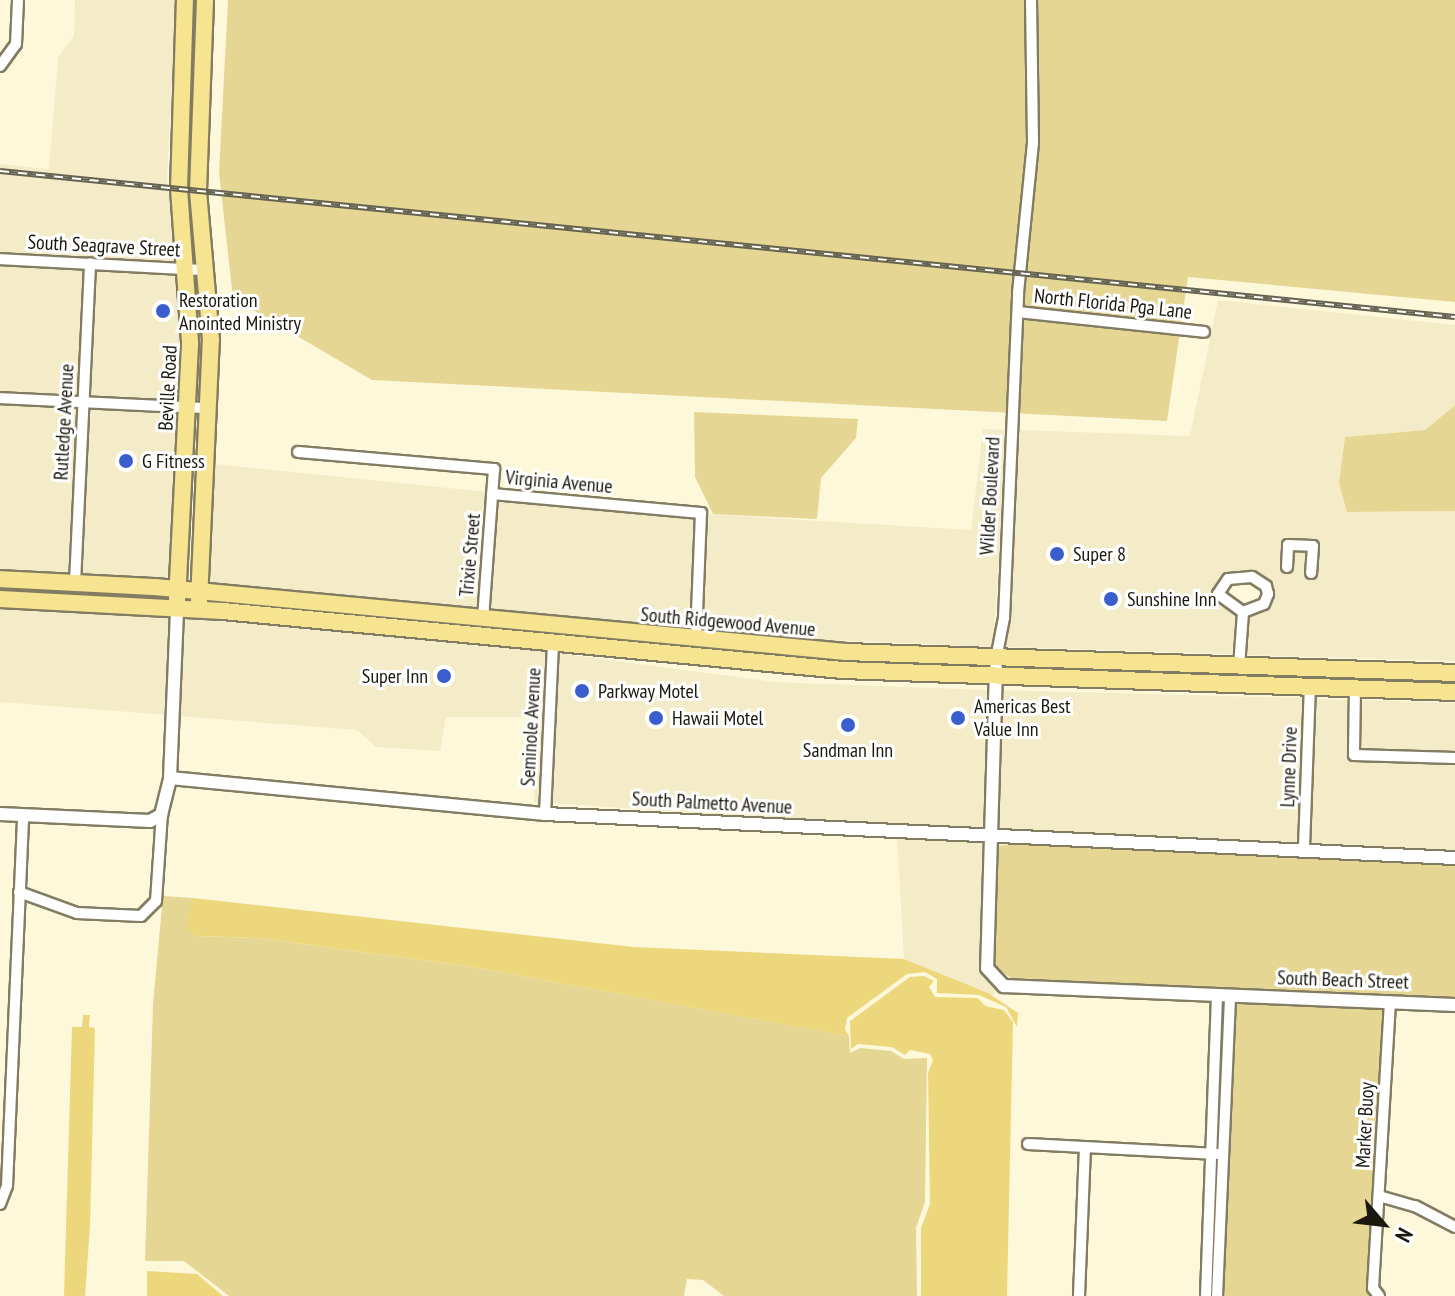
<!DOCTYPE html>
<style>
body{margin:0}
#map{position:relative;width:1455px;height:1296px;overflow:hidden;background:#fef8db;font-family:"PT Sans Narrow",sans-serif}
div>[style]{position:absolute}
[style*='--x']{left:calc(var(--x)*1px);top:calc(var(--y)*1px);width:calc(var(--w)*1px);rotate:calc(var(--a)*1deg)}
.built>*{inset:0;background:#f4ecc8}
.green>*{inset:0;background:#e6d694}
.water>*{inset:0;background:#edd77c}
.roads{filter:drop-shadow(2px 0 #827c62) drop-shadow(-2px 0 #827c62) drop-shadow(0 2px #827c62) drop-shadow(0 -2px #827c62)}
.minor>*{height:10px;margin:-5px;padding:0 5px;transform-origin:5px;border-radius:5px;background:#fff}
.tertiary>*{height:12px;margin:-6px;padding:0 6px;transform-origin:6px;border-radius:6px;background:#fff}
.primary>*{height:16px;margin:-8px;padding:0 8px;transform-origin:8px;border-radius:8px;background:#f7e490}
.rail>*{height:6px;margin-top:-3px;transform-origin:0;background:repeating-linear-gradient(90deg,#fff 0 9px,#656252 0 18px);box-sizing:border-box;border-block:2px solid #656252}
.dots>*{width:22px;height:22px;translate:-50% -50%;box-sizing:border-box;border:4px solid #fff;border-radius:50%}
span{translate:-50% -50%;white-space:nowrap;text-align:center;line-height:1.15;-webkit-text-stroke:6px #fff;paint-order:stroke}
.street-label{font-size:20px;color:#1b190f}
.poi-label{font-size:20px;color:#1b190f}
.left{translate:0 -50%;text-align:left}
.right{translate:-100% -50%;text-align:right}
.north{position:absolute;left:1343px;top:1184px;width:80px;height:80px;-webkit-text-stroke:6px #fff;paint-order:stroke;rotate:118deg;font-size:22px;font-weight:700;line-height:32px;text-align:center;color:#1b190f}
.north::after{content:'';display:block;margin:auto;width:28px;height:36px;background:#1b190f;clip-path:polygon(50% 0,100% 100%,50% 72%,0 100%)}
</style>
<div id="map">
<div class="built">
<i style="clip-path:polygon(75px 0,176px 0,167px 179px,177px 263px,0 254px,0 164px,49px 169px,58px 57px,74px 36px)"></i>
<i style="clip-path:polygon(0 263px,84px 267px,78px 394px,0 393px)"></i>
<i style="clip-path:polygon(95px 268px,178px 273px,181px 402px,88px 395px)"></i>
<i style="clip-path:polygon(evenodd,1218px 300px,1455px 325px,1455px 405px,1425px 430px,1345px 437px,1339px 482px,1348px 512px,1455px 511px,1455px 661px,1245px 655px,1248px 615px,1267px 609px,1273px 596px,1270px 583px,1251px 573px,1224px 575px,1213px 593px,1220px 606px,1237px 615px,1235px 654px,1004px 647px,1018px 430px,1190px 436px,1218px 300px,1283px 544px,1318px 547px,1316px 578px,1306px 577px,1307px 551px,1293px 550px,1292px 572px,1282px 570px,1283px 544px)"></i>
<i style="clip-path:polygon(0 403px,78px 404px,70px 575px,0 570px)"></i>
<i style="clip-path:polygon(88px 404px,181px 411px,171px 574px,157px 580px,80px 576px)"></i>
<i style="clip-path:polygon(983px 429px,1008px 430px,993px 647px,701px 634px,706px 514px,971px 530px)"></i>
<i style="clip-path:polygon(214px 464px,487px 492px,478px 611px,208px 583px)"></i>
<i style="clip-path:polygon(497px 499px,696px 518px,691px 633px,488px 612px)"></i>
<i style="clip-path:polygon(0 607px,172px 618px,168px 715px,0 702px)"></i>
<i style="clip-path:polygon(182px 619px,363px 631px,547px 652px,540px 802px,534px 802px,532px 717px,446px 717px,440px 751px,376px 747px,357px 730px,178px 716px)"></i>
<i style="clip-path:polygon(557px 653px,775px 682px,990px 690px,982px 833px,550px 803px)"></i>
<i style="clip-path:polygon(1000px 690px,1304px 698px,1299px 843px,992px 833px)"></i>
<i style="clip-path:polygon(1314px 699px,1350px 700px,1349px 754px,1354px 760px,1455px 763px,1455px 853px,1309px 844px)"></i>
<i style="clip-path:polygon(1360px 700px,1455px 703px,1455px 753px,1359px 751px)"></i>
<i style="clip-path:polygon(897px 837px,982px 842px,982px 968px,999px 989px,992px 996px,904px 959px)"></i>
<i style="clip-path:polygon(992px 843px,1455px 862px,1455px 865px,1016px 844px,992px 847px)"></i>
</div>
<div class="green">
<i style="clip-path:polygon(228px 0,1455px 0,1455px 302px,1188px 277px,1167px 421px,372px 380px,233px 298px,219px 173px)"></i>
<i style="clip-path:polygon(1455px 405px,1455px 511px,1347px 512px,1339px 483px,1345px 437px,1425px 430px)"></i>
<i style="clip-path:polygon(694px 412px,858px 419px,856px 438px,821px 478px,817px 519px,713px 514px,695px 477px)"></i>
<i style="clip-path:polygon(1016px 844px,1455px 865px,1455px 998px,1231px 993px,1230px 988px,1011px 978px,994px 966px,992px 847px)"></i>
<i style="clip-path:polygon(163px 896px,192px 898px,196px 936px,259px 938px,473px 967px,849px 1036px,850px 1053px,860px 1048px,891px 1051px,904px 1059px,927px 1058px,925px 1202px,916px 1228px,917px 1296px,724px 1296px,703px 1280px,687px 1279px,684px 1296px,229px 1296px,184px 1261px,145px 1261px,153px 1004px)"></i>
<i style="clip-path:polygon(1235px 1002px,1385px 1006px,1370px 1296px,1222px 1296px)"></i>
</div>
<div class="water">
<i style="clip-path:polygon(192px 898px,634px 947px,904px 959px,988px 993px,1018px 1013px,1017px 1027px,1006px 1007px,979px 995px,937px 993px,937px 979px,925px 972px,907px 974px,847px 1018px,845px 1030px,849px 1036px,848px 1040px,848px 1036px,473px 967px,259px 938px,196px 936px,187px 928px)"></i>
<i style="clip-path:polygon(924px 976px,934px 981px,929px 987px,935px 997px,978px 998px,985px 1006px,1004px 1010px,1013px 1022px,1007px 1296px,921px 1296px,921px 1228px,930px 1204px,928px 1073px,933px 1060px,930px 1054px,910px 1050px,905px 1055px,892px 1047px,858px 1044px,851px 1049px,850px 1021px,910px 977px)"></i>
<i style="clip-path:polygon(83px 1015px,90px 1015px,89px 1027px,95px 1028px,90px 1226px,85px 1296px,64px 1296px,72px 1027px,82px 1027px)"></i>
<i style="clip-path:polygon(147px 1271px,197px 1274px,223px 1296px,147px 1296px)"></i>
</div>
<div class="roads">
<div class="minor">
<i style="--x:0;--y:66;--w:27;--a:-54"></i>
<i style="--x:16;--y:44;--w:44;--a:-87.4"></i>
<i style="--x:0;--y:259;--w:206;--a:3.1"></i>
<i style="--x:1018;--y:312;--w:187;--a:6.1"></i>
<i style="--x:0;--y:398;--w:208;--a:2.8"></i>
<i style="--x:298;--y:452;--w:197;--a:5"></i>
<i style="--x:494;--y:469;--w:150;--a:94.2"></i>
<i style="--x:492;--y:494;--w:210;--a:5.2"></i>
<i style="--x:701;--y:513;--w:127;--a:92.3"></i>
<i style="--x:1287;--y:567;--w:22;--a:-87"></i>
<i style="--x:1288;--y:545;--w:25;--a:2"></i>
<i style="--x:1313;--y:546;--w:27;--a:94"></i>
<i style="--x:75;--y:583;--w:320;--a:-87.3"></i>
<i style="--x:996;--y:659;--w:42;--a:-79"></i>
<i style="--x:1004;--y:618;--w:325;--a:-87.5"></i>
<i style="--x:1018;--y:293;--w:152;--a:-84.3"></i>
<i style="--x:1033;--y:142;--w:142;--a:-90.8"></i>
<i style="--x:1239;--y:667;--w:55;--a:-85.8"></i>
<i style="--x:1243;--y:612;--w:22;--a:-21"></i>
<i style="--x:1264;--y:604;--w:11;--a:-68"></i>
<i style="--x:1268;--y:594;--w:8;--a:-104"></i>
<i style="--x:1266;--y:586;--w:17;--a:-147"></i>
<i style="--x:1252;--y:577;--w:24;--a:175"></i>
<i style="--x:1228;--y:579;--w:18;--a:124"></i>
<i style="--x:1218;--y:594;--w:31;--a:36"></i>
<i style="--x:1355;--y:688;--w:67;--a:90.9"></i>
<i style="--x:1354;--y:755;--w:101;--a:1.7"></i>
<i style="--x:545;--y:814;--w:171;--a:-87.3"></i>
<i style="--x:1304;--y:848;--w:162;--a:-87.9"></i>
<i style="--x:19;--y:892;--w:62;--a:19.9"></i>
<i style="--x:77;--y:913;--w:64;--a:2.7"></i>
<i style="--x:141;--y:916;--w:21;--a:-45"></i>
<i style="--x:156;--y:901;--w:88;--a:-86.1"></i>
<i style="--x:1028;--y:1144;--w:189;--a:3"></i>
<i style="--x:1379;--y:1196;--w:37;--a:16"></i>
<i style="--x:1415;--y:1206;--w:45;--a:27.7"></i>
<i style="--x:0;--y:1204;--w:19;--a:-69"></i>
<i style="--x:7;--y:1186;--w:371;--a:-87.5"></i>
<i style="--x:1079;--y:1296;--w:149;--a:-87.7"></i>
<i style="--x:1206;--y:1296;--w:299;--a:-87.9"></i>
<i style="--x:1217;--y:1296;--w:299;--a:-87.5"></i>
<i style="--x:1379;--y:1296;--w:10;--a:-127"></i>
<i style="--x:1373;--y:1288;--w:287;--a:-86.6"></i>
</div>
<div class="tertiary">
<i style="--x:996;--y:668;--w:300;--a:91.7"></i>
<i style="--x:987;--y:968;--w:25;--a:47"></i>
<i style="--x:1004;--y:986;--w:451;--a:2.4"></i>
<i style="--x:170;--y:778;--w:377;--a:5.5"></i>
<i style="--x:545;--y:814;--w:911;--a:2.77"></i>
<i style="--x:0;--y:814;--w:150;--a:2.7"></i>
<i style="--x:150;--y:821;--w:13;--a:-29"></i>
<i style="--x:161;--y:815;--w:38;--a:-76"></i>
<i style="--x:170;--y:778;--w:169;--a:-87.6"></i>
</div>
<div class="primary">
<i style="--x:0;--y:579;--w:155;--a:3"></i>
<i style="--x:155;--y:587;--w:694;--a:5.37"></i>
<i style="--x:846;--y:652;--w:609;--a:1.97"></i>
<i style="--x:0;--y:599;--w:223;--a:3.1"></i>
<i style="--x:223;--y:611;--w:623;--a:5.44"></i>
<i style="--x:843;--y:670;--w:612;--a:2.06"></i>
<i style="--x:177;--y:601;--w:259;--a:-87.1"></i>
<i style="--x:190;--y:342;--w:153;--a:-94.1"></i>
<i style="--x:179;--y:189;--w:189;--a:-88.2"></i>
<i style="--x:199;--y:601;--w:261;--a:-87.4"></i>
<i style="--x:211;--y:340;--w:150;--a:-95"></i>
<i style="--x:198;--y:191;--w:191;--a:-87.9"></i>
</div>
</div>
<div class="rail">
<i style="--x:0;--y:171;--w:1462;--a:5.73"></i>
</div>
<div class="dots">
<i style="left:163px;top:311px;background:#3b5ecf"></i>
<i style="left:126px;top:461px;background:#3b5ecf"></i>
<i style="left:1057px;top:554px;background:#3b5ecf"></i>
<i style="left:1111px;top:599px;background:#3b5ecf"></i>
<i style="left:444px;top:676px;background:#3b5ecf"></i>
<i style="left:582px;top:691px;background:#3b5ecf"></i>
<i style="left:656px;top:718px;background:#3b5ecf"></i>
<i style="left:958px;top:718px;background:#3b5ecf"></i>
<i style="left:848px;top:725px;background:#3b5ecf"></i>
</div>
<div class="street-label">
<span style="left:104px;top:246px;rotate:3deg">South Seagrave Street</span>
<span style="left:1113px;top:304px;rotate:6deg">North Florida Pga Lane</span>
<span style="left:168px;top:388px;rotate:-87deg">Beville Road</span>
<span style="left:64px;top:422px;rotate:-87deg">Rutledge Avenue</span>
<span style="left:559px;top:482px;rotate:5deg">Virginia Avenue</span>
<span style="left:990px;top:496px;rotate:-87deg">Wilder Boulevard</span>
<span style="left:470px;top:555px;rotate:-85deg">Trixie Street</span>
<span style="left:728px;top:622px;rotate:5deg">South Ridgewood Avenue</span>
<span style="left:531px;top:727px;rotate:-87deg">Seminole Avenue</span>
<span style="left:1289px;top:767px;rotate:-88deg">Lynne Drive</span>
<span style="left:712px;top:803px;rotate:3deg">South Palmetto Avenue</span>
<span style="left:1343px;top:980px;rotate:2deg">South Beach Street</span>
<span style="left:1365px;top:1125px;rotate:-87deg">Marker Buoy</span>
</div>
<div class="poi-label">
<span class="left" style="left:179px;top:312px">Restoration<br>Anointed Ministry</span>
<span class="left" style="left:142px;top:461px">G Fitness</span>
<span class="left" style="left:1073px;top:554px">Super 8</span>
<span class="left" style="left:1127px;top:599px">Sunshine Inn</span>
<span class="right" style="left:428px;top:676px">Super Inn</span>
<span class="left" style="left:598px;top:691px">Parkway Motel</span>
<span class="left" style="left:974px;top:718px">Americas Best<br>Value Inn</span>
<span class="left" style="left:672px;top:718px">Hawaii Motel</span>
<span style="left:848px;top:750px">Sandman Inn</span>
</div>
<div class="north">N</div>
</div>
